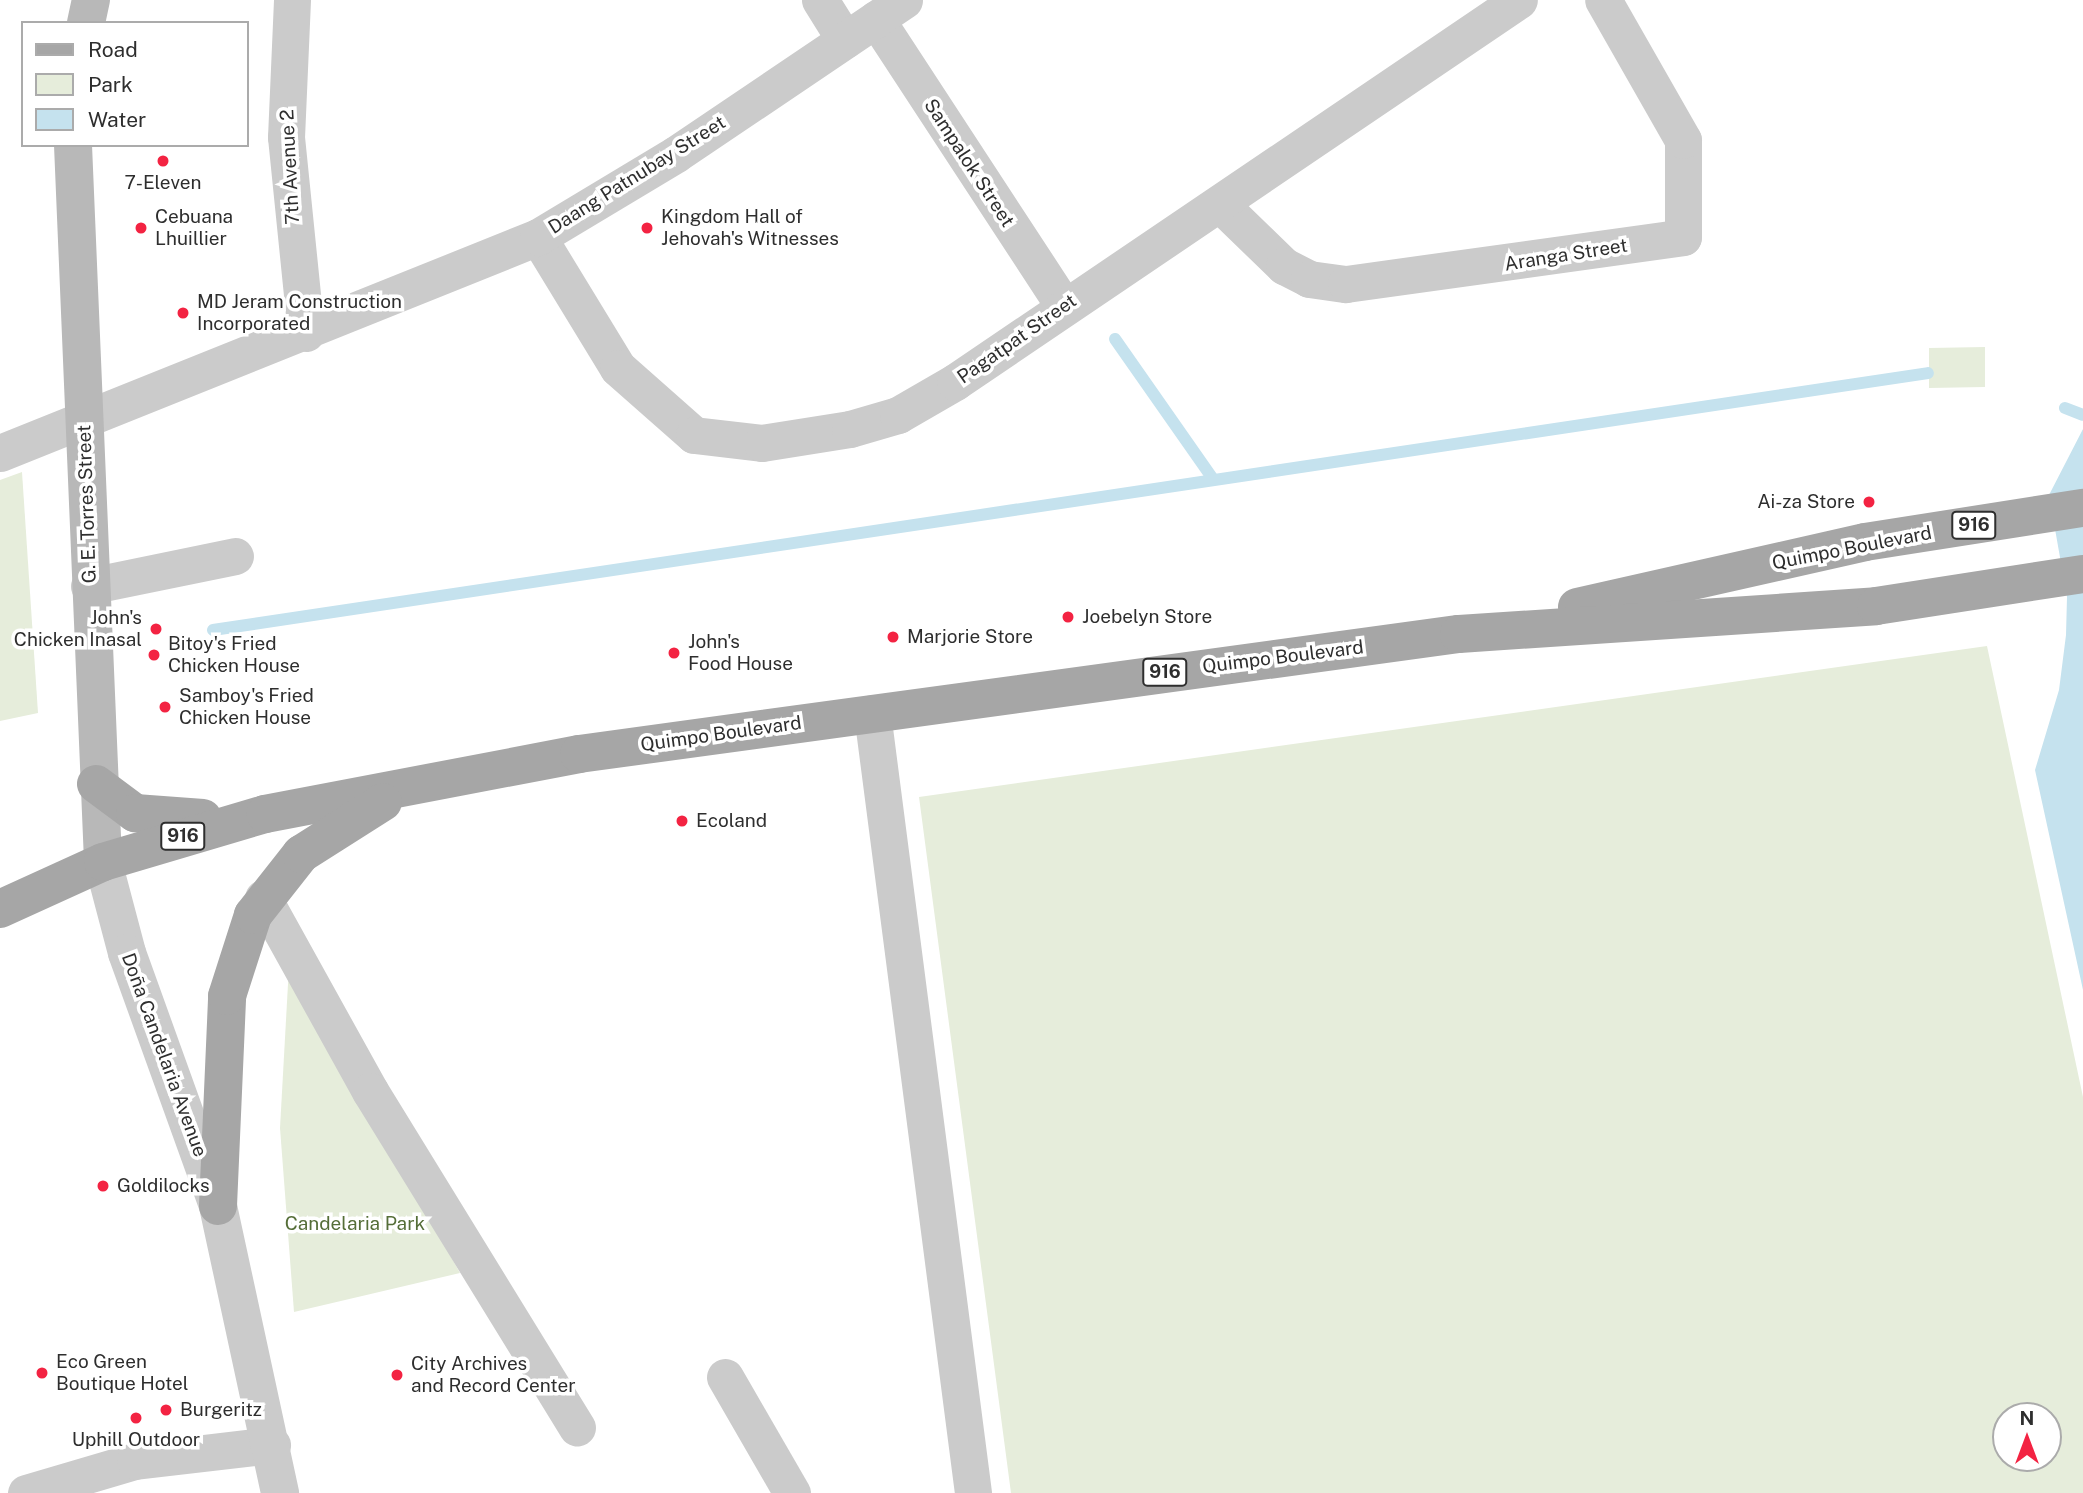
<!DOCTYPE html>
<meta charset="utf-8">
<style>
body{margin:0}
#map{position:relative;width:2083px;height:1493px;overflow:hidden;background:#fff;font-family:"Public Sans",sans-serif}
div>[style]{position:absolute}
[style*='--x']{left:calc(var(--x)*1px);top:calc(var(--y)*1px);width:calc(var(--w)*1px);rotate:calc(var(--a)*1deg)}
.green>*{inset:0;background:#e6eddb}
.water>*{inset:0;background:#c5e2ee}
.stream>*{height:12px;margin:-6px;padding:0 6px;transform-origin:6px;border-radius:6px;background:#c5e2ee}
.minor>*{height:37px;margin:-18.5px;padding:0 18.5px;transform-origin:18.5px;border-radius:18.5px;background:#cbcbcb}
.tertiary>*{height:38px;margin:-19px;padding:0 19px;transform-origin:19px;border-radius:19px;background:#cbcbcb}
.secondary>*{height:38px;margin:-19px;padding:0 19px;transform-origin:19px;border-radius:19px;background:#b8b8b8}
.primary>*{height:38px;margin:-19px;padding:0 19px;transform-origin:19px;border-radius:19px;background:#a6a6a6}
.dots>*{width:19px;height:19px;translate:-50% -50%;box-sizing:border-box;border:4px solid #fff;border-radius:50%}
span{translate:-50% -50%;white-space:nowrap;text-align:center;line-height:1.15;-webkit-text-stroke:7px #fff;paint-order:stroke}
.shield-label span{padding:2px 5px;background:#fff;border:2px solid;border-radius:5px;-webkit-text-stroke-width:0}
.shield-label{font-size:18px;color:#2e2e2e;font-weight:700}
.street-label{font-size:19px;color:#2e2e2e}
.poi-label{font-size:19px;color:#2e2e2e}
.left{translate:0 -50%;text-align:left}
.right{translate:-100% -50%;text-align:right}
.park-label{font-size:19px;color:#556e38}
.legend{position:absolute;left:21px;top:21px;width:228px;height:126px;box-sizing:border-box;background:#fff;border:2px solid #ababab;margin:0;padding:9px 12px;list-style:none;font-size:21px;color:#2e2e2e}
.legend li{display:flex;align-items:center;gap:14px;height:35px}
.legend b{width:35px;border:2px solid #ababab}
.north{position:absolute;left:1992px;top:1402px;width:70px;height:70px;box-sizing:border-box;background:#fff;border:2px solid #ababab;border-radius:50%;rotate:0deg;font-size:19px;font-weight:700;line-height:28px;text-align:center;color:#2e2e2e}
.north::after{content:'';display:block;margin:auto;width:24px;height:32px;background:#f32342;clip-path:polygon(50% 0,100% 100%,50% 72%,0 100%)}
</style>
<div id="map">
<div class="green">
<i style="clip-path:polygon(1985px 347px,1985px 387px,1929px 388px,1929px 348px)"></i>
<i style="clip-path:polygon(22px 472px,38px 713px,0 721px,0 480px)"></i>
<i style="clip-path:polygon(evenodd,1987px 646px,2083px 1097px,2083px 1493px,1011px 1493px,919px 797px,1987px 646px,2006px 1416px,2048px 1416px,2048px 1458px,2006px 1458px,2006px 1416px)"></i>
<i style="clip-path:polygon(289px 966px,460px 1273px,294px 1312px,280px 1128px)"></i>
</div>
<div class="water">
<i style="clip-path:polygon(2083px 429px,2083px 990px,2035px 770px,2059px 690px,2066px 635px,2067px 597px,2049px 495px)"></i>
</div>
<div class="stream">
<i style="--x:1115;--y:339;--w:171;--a:55"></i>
<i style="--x:2065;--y:408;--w:19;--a:21"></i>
<i style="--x:213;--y:630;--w:1734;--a:-8.52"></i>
</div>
<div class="minor">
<i style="--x:292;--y:0;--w:137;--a:92.5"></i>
<i style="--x:286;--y:137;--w:197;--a:84.2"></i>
<i style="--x:820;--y:0;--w:47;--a:58"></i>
<i style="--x:876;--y:19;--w:343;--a:56.8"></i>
<i style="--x:1221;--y:205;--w:88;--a:44.1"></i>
<i style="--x:1284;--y:266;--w:28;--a:27"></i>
<i style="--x:1309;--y:279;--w:37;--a:8"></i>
<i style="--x:1346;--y:284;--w:340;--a:-7.9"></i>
<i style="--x:1683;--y:237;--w:97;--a:-90"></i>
<i style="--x:1683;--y:140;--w:161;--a:-119.7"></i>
<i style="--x:538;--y:237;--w:153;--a:58.6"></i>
<i style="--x:618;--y:368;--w:101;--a:41.4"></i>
<i style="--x:694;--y:435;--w:68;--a:6.7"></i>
<i style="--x:762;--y:443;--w:89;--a:-9"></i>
<i style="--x:850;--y:429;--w:50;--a:-16.3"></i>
<i style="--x:898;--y:415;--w:66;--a:-30.1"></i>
<i style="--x:955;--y:382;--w:681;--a:-34.11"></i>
<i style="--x:0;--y:453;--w:580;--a:-21.87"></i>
<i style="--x:538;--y:237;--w:161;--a:-31"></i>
<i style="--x:676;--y:154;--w:275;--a:-34"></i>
<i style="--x:89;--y:586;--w:149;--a:-11.6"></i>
<i style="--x:872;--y:713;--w:787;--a:82.62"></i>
<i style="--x:263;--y:898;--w:221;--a:61"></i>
<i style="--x:370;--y:1091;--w:395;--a:58.4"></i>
<i style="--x:725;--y:1377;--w:134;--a:60"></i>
<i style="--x:26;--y:1493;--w:114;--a:-16.4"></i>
<i style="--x:135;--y:1461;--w:138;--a:-6.7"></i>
</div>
<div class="tertiary">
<i style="--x:103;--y:862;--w:94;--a:75.2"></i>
<i style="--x:127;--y:953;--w:269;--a:70.2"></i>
<i style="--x:218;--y:1206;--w:294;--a:77.8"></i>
</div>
<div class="secondary">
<i style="--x:86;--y:23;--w:24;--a:-78"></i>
<i style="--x:73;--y:145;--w:718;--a:87.6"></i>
</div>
<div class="primary">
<i style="--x:1577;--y:607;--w:295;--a:-12.7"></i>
<i style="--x:1865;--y:542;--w:221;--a:-8.9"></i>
<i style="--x:96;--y:784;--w:49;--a:36.6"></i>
<i style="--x:135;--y:813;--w:68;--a:4.2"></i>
<i style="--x:0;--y:909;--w:113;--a:-24.5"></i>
<i style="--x:103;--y:862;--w:169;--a:-16.5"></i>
<i style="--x:265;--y:814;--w:320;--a:-10.8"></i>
<i style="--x:579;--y:754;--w:888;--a:-7.77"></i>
<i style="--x:1459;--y:634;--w:418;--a:-3.8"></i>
<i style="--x:1876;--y:606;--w:209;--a:-8.8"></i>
<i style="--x:218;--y:1206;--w:210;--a:-87.5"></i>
<i style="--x:227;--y:996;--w:85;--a:-72.2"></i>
<i style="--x:253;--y:915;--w:78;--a:-51.8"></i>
<i style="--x:301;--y:854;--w:97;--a:-32.4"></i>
</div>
<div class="dots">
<i style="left:163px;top:161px;background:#f32342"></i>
<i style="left:141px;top:228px;background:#f32342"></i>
<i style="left:647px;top:228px;background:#f32342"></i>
<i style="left:183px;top:313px;background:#f32342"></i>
<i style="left:1869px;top:502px;background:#f32342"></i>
<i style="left:1068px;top:617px;background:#f32342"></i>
<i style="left:156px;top:629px;background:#f32342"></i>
<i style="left:893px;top:637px;background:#f32342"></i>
<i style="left:674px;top:653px;background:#f32342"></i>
<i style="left:154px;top:655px;background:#f32342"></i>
<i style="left:165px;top:707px;background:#f32342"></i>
<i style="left:682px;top:821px;background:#f32342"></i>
<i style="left:103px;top:1186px;background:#f32342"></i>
<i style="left:42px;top:1373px;background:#f32342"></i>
<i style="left:397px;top:1375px;background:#f32342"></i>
<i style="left:166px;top:1410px;background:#f32342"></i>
<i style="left:136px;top:1418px;background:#f32342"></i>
</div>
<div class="shield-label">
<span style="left:1974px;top:525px">916</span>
<span style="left:1165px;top:672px">916</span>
<span style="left:183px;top:836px">916</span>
</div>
<div class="street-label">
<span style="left:969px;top:163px;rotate:57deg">Sampalok Street</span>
<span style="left:290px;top:167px;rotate:-93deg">7th Avenue 2</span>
<span style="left:637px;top:175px;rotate:-32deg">Daang Patnubay Street</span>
<span style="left:1566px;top:255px;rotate:-9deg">Aranga Street</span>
<span style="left:1017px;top:339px;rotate:-35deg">Pagatpat Street</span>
<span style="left:87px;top:504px;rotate:-92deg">G. E. Torres Street</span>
<span style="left:1852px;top:548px;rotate:-11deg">Quimpo Boulevard</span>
<span style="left:1283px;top:657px;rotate:-7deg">Quimpo Boulevard</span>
<span style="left:721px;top:734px;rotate:-8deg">Quimpo Boulevard</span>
<span style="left:164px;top:1055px;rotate:70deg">Doña Candelaria Avenue</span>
</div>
<div class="poi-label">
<span style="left:163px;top:183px">7-Eleven</span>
<span class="left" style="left:155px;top:228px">Cebuana<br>Lhuillier</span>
<span class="left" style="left:661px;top:228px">Kingdom Hall of<br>Jehovah's Witnesses</span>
<span class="left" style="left:197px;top:313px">MD Jeram Construction<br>Incorporated</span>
<span class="right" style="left:1855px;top:502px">Ai-za Store</span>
<span class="left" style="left:1082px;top:617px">Joebelyn Store</span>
<span class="right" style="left:142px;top:629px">John's<br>Chicken Inasal</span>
<span class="left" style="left:907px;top:637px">Marjorie Store</span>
<span class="left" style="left:688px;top:653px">John's<br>Food House</span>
<span class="left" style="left:168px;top:655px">Bitoy's Fried<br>Chicken House</span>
<span class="left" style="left:179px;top:707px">Samboy's Fried<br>Chicken House</span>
<span class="left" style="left:696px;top:821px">Ecoland</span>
<span class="left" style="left:117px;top:1186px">Goldilocks</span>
<span class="left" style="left:56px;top:1373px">Eco Green<br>Boutique Hotel</span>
<span class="left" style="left:411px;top:1375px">City Archives<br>and Record Center</span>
<span class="left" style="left:180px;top:1410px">Burgeritz</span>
<span style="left:136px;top:1440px">Uphill Outdoor</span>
</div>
<div class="park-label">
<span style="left:355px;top:1224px">Candelaria Park</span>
</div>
<ul class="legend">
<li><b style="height:9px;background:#a6a6a6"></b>Road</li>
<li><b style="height:19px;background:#e6eddb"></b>Park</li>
<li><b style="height:19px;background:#c5e2ee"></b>Water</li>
</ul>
<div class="north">N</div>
</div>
